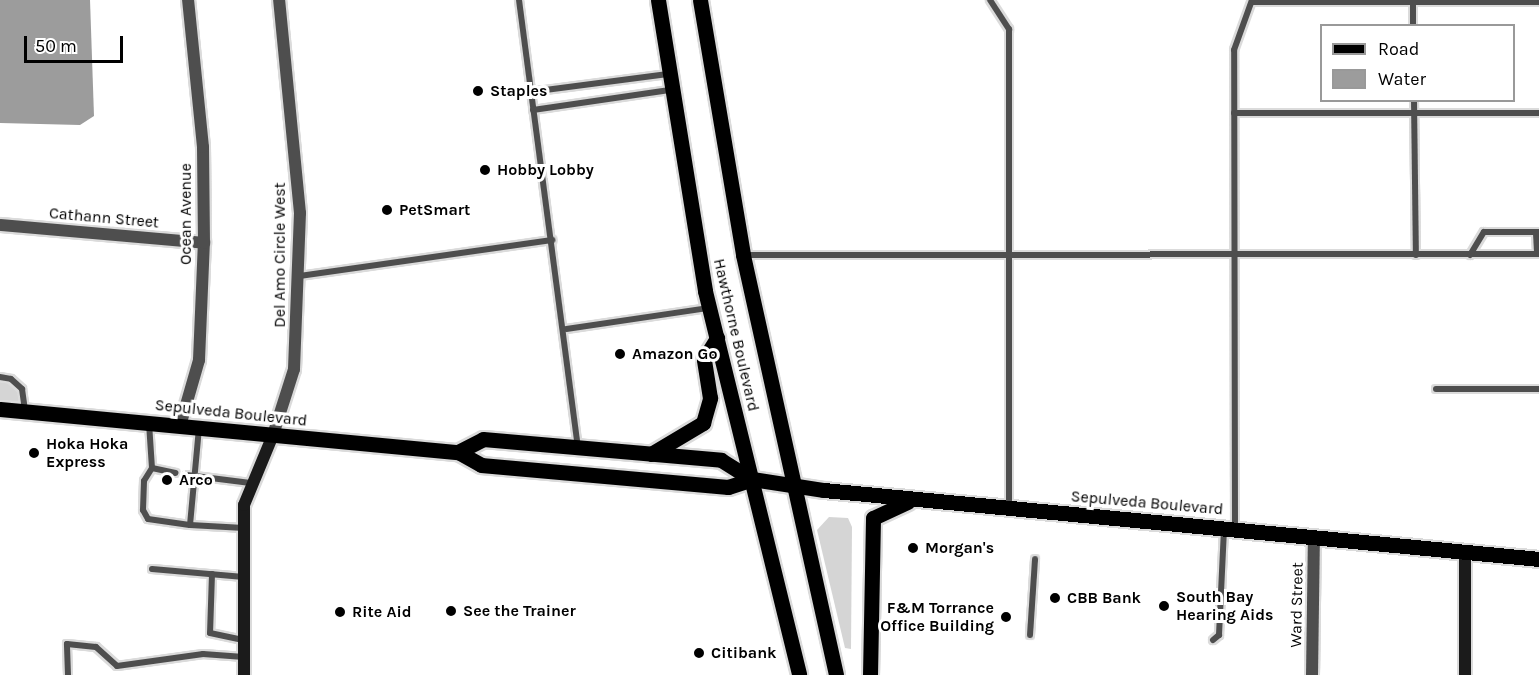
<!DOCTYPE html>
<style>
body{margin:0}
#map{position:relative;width:1539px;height:675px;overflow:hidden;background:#fff;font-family:Karla,sans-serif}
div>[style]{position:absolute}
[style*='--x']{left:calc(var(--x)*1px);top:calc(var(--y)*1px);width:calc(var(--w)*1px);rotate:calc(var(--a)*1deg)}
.green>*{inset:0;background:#d5d5d5}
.water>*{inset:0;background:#9c9c9c}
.roads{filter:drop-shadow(2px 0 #dbdbdb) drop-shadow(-2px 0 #dbdbdb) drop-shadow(0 2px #dbdbdb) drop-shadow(0 -2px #dbdbdb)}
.lane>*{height:6px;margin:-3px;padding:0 3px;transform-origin:3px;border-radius:3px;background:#4e4e4e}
.street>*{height:12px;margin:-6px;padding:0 6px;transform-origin:6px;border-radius:6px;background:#4e4e4e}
.secondary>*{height:12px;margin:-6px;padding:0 6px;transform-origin:6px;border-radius:6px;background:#1b1b1b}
.primary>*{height:15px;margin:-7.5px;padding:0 7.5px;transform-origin:7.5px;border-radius:7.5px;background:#000}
.dots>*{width:16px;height:16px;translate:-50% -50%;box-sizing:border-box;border:3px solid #fff;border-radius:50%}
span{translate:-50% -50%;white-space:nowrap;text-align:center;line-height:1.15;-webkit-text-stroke:6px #fff;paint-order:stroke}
.poi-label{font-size:16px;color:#000;font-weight:700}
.left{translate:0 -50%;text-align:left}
.right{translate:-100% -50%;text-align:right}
.street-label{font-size:16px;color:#000}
.legend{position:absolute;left:1320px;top:24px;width:195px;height:78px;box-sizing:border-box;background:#fff;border:2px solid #999;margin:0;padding:8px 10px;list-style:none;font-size:18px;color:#000}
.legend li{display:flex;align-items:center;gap:12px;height:30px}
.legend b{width:30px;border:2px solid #999}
.scale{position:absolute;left:24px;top:36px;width:99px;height:27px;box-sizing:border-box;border:3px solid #000;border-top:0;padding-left:8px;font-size:18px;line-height:21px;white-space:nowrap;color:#000;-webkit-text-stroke:4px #fff;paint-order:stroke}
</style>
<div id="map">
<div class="green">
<i style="clip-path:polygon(0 377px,11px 379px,22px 389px,26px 411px,0 409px)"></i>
<i style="clip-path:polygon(829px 517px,848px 518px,852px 527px,851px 649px,845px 648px,817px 530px)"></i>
</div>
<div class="water">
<i style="clip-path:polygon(0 0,90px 0,94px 116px,80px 125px,0 123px)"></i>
</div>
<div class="roads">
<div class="lane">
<i style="--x:519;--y:0;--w:450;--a:82.5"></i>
<i style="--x:990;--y:0;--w:35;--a:57"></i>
<i style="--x:1009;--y:29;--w:479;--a:90"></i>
<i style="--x:1413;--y:0;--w:26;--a:90"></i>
<i style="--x:1252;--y:2;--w:287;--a:0"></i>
<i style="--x:530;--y:92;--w:139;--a:-7.4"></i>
<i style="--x:1414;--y:100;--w:155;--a:89.3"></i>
<i style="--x:533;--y:110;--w:138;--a:-8.3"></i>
<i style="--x:1234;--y:113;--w:305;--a:0"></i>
<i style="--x:1536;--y:233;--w:21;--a:87"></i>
<i style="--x:744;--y:255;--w:795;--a:-0.07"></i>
<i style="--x:1470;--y:255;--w:27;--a:-59"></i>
<i style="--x:1484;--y:232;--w:55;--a:0"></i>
<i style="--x:299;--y:276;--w:256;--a:-8.1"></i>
<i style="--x:566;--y:329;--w:145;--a:-8.4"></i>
<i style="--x:0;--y:377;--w:11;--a:10"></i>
<i style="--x:11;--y:379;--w:15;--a:42"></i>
<i style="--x:22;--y:389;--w:21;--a:82"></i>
<i style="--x:1436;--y:389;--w:103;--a:0"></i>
<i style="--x:149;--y:423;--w:45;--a:86.2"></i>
<i style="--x:152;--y:468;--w:24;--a:12"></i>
<i style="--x:199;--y:428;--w:97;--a:95.3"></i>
<i style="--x:190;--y:525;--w:54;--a:3.2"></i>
<i style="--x:152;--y:468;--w:15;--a:122"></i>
<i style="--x:144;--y:481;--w:29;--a:92"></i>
<i style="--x:143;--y:510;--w:10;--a:61"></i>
<i style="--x:148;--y:519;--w:42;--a:8.1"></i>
<i style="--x:187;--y:475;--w:64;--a:7.1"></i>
<i style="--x:1235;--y:529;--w:479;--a:-90.1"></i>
<i style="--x:1234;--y:50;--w:53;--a:-70.2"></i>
<i style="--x:152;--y:569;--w:92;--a:5"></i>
<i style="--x:212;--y:574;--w:59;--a:91.9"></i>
<i style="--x:210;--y:633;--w:35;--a:12"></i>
<i style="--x:1030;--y:635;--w:76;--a:-86.2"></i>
<i style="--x:1213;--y:640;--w:8;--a:-40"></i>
<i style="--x:1219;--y:635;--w:106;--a:-87.3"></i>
<i style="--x:68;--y:675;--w:31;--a:-92"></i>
<i style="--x:67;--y:644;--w:29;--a:6"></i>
<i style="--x:96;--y:647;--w:28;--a:42"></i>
<i style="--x:117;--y:666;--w:87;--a:-7.9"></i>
<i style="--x:203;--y:654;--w:41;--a:4.2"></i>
</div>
<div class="street">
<i style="--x:0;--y:225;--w:205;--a:5"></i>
<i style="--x:180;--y:426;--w:69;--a:-73.9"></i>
<i style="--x:199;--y:360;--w:117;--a:-87.6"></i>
<i style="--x:204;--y:243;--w:96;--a:-90.6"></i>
<i style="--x:203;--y:147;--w:148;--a:-95.8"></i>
<i style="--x:273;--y:435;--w:69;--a:-72.3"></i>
<i style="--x:294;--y:369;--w:156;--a:-87.8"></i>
<i style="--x:300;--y:213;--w:214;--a:-95.6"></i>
<i style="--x:1312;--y:675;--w:139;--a:-89.2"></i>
</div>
<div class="secondary">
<i style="--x:1465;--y:552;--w:123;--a:90"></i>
<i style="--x:244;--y:675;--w:170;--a:-90"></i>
<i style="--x:244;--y:505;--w:76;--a:-67.5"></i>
</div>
<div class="primary">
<i style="--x:658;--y:0;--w:295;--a:80.8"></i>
<i style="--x:705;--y:291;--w:395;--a:76.2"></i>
<i style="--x:700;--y:0;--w:259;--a:80.4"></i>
<i style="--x:743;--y:255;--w:430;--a:77.5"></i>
<i style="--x:0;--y:409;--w:460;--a:5.4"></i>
<i style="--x:458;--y:452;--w:26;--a:29"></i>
<i style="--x:481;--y:465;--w:248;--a:5.1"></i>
<i style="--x:728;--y:487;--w:25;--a:-18"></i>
<i style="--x:458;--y:452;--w:28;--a:-27"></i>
<i style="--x:483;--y:439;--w:239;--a:5"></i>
<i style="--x:721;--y:460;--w:36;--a:32"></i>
<i style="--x:752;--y:479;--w:73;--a:8.7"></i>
<i style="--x:824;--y:490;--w:718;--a:5.51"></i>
<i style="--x:651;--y:454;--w:61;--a:-30.8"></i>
<i style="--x:703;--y:423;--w:26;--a:-74"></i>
<i style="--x:710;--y:398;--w:39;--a:-99"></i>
<i style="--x:704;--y:359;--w:25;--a:-58"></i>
<i style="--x:870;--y:675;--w:157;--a:-88.9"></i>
<i style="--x:873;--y:518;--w:38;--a:-25"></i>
</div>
</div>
<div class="dots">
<i style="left:478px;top:91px;background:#000"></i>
<i style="left:485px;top:170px;background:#000"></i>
<i style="left:387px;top:210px;background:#000"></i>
<i style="left:620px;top:354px;background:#000"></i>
<i style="left:34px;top:453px;background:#000"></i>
<i style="left:167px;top:480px;background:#000"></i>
<i style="left:913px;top:548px;background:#000"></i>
<i style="left:1055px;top:598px;background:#000"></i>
<i style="left:1164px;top:606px;background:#000"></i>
<i style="left:451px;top:611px;background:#000"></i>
<i style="left:340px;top:612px;background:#000"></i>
<i style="left:1006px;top:617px;background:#000"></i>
<i style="left:699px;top:653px;background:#000"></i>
</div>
<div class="poi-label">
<span class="left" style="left:490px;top:91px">Staples</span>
<span class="left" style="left:497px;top:170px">Hobby Lobby</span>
<span class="left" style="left:399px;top:210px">PetSmart</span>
<span class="left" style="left:632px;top:354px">Amazon Go</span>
<span class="left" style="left:46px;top:453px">Hoka Hoka<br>Express</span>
<span class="left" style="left:179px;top:480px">Arco</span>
<span class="left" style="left:925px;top:548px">Morgan's</span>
<span class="left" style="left:1176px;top:606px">South Bay<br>Hearing Aids</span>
<span class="left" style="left:1067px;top:598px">CBB Bank</span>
<span class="right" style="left:994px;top:617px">F&amp;M Torrance<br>Office Building</span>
<span class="left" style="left:463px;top:611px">See the Trainer</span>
<span class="left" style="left:352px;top:612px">Rite Aid</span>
<span class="left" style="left:711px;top:653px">Citibank</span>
</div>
<div class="street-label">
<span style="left:186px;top:214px;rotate:-90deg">Ocean Avenue</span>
<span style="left:104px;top:218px;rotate:5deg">Cathann Street</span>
<span style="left:280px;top:255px;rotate:-90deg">Del Amo Circle West</span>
<span style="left:736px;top:335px;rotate:77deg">Hawthorne Boulevard</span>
<span style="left:231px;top:413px;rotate:6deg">Sepulveda Boulevard</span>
<span style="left:1147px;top:503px;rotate:5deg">Sepulveda Boulevard</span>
<span style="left:1297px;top:605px;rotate:-89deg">Ward Street</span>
</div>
<ul class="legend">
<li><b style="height:8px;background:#000"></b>Road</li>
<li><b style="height:16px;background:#9c9c9c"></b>Water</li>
</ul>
<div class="scale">50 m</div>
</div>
